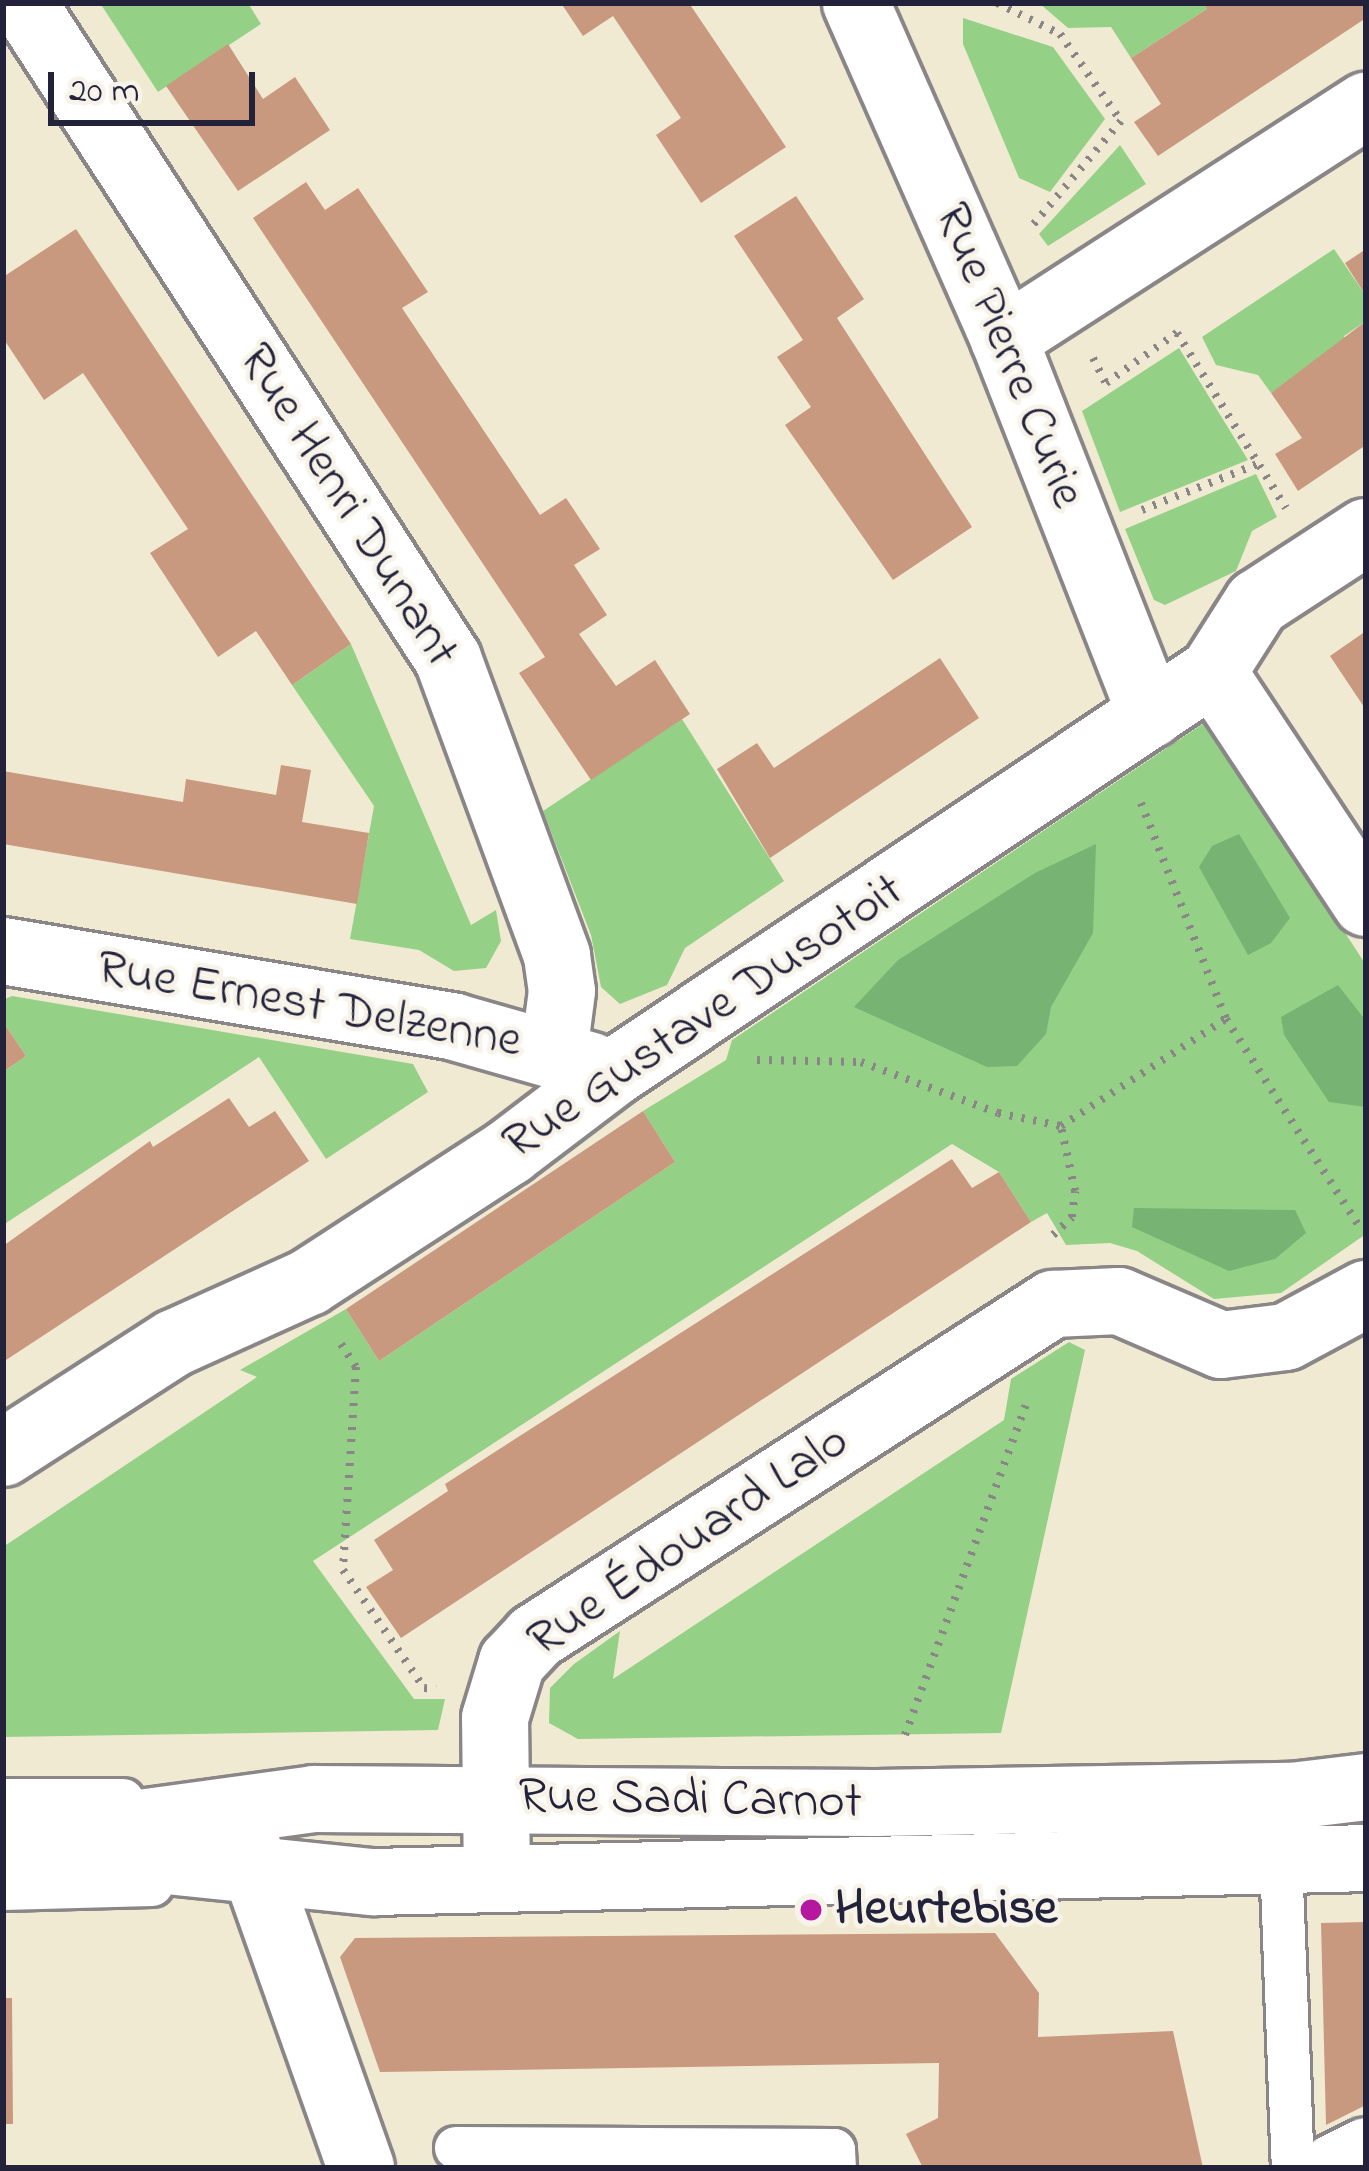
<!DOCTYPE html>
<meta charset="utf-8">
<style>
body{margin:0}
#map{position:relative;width:1369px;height:2171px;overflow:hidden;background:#f1ead3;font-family:"Indie Flower",sans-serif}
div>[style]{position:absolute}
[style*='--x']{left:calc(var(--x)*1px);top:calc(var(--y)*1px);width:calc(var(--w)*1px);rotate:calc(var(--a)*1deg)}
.green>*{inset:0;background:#94d186}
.forest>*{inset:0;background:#77b373}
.building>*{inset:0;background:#c9997f}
.path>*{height:8px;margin-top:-4px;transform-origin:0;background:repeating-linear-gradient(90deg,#8a8687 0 3px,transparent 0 12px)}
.roads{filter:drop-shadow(3px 0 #8a8687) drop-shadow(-3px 0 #8a8687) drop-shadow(0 3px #8a8687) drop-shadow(0 -3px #8a8687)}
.service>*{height:42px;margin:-21px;padding:0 21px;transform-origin:21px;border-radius:21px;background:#fff}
.minor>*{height:66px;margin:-33px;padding:0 33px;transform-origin:33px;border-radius:33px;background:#fff}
.tertiary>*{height:66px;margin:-33px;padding:0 33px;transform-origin:33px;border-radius:33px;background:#fff}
.secondary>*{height:66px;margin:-33px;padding:0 33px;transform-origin:33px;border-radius:33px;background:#fff}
.dots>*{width:33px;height:33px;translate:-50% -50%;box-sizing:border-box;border:6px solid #f7f3e8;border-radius:50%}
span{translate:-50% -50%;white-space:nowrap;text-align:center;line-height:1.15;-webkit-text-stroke:9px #f7f3e8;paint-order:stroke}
.street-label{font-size:51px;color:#22223b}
.poi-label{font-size:51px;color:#22223b;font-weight:700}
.left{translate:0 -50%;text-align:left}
.frame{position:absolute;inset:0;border:6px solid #22223b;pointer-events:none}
.scale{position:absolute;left:48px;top:72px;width:207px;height:54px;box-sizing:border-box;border:6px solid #22223b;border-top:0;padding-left:15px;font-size:36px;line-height:42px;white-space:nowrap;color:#22223b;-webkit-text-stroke:9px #f7f3e8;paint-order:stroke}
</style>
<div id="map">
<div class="green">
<i style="clip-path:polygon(100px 3px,248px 3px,261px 24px,158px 92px)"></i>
<i style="clip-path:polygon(1039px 3px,1203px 3px,1207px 9px,1131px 58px,1111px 27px,1068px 28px)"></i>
<i style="clip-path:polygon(963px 18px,1053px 47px,1105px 119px,1050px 192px,1019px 178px,963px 44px)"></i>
<i style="clip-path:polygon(1120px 145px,1146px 184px,1048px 246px,1039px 234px)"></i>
<i style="clip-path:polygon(1334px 249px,1366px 296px,1366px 321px,1344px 336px,1347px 343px,1271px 393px,1258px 375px,1216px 365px,1202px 337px)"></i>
<i style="clip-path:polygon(1179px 348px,1248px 460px,1120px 512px,1082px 411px)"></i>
<i style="clip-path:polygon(1256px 474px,1277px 517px,1252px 531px,1236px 571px,1165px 605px,1154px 600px,1125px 529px)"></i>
<i style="clip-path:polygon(351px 644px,471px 925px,496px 910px,501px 941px,486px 968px,454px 971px,419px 950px,350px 939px,374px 806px,292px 685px)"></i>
<i style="clip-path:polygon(682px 719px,784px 881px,685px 948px,667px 985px,620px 1004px,601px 987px,591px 935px,543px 811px)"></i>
<i style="clip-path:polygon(1207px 721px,1366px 965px,1366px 1234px,1281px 1293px,1214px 1299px,1137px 1251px,1110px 1243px,1066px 1245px,1047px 1213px,1031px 1222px,999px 1172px,952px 1144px,313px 1561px,414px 1699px,445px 1699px,438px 1730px,3px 1737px,3px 1547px,257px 1377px,240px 1370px,346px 1309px,379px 1361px,675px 1162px,643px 1111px,726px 1060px,732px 1040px)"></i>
<i style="clip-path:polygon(12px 996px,413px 1064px,428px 1092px,326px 1159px,259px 1057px,3px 1225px,3px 1072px,26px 1056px,3px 1022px,3px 1000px)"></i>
<i style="clip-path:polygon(1069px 1342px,1085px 1350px,1001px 1733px,578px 1739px,549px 1723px,550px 1688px,574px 1664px,620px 1631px,613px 1679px,1004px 1420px,1011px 1379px)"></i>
</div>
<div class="forest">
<i style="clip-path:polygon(1239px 834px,1290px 918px,1271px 943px,1248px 955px,1199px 867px,1212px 846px)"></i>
<i style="clip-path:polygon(1096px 844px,1093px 933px,1051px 1007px,1046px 1034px,1017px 1066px,987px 1067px,854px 1007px,898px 960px,1035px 873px)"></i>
<i style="clip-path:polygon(1338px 985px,1366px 1021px,1366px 1107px,1329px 1102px,1284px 1035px,1281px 1017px)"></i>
<i style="clip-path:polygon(1134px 1208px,1295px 1210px,1306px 1233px,1275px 1259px,1229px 1271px,1132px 1227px)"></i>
</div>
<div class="building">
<i style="clip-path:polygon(561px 3px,689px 3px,786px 147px,701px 203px,656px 135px,681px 118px,613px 16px,583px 36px)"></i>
<i style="clip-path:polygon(1203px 3px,1366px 3px,1366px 18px,1158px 156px,1134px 122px,1161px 104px,1131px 58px,1207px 9px)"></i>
<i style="clip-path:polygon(228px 44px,263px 99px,295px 77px,330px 130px,238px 191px,166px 86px)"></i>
<i style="clip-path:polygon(306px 182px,325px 210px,358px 188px,428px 292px,402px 308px,540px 515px,566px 498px,600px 549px,574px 565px,607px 615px,579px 634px,616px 686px,655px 660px,690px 714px,591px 780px,519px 673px,545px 657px,253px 218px)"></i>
<i style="clip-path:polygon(796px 196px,864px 299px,837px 318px,972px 527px,893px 580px,785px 425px,811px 407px,777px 357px,803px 340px,734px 236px)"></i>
<i style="clip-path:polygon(76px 229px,351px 644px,292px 685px,256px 631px,218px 657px,150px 553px,188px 529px,83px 373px,44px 400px,3px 338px,3px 277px)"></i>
<i style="clip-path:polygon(1366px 249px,1366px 296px,1345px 263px)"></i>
<i style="clip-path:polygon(1366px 321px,1366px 445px,1298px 491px,1275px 454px,1302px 438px,1271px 393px)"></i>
<i style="clip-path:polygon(1366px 631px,1366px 710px,1330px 656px)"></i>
<i style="clip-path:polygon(940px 658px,979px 718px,770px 858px,717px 769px,757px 743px,774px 768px)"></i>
<i style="clip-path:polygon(281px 765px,311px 770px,302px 822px,369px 833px,357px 904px,3px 844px,3px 771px,183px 802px,186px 779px,276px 795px)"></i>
<i style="clip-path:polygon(3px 1022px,26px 1056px,3px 1072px)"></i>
<i style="clip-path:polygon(229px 1098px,249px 1127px,275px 1111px,309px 1161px,3px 1362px,3px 1246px,150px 1141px,153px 1147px)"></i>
<i style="clip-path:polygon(643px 1111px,675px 1162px,379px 1361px,346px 1309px)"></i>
<i style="clip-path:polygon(952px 1159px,972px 1188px,999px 1172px,1031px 1222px,401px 1638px,366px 1587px,393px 1570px,374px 1540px,448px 1491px,445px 1484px)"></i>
<i style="clip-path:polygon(1366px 1922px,1366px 2105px,1326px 2125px,1321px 1923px)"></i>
<i style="clip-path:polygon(995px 1933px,1039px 1993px,1038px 2037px,1173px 2031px,1203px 2168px,923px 2168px,906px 2134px,938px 2118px,939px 2063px,380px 2072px,340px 1957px,355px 1938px)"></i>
<i style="clip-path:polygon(3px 1998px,12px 1998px,13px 2124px,3px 2124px)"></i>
</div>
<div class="path">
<i style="--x:997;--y:3;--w:70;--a:26.2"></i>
<i style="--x:1060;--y:34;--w:106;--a:55"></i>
<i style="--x:1121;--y:121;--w:139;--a:130.3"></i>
<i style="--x:1093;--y:358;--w:28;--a:63"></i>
<i style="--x:1106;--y:383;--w:87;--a:-35.2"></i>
<i style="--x:1177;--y:333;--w:206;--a:58.1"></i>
<i style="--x:1142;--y:510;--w:127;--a:-21.7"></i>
<i style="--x:1141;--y:803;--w:232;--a:68.5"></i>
<i style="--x:757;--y:1060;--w:104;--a:1.1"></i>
<i style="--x:861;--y:1062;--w:146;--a:20.4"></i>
<i style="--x:998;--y:1113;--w:64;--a:11.7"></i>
<i style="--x:1061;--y:1126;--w:197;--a:-33"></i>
<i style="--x:1226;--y:1019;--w:248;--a:57.3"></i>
<i style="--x:1053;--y:1235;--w:26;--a:-43"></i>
<i style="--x:1072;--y:1217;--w:26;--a:-83"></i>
<i style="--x:1075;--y:1191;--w:66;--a:-102.2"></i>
<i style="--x:341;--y:1344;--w:27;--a:57"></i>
<i style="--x:356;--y:1367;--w:203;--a:93.7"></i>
<i style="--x:343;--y:1570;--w:143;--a:55.5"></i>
<i style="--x:424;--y:1688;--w:12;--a:5"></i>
<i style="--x:905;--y:1735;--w:351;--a:-69.9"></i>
</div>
<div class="roads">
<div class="service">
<i style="--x:3;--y:1800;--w:120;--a:0"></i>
<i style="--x:1281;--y:1859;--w:309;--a:87.8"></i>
<i style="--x:3;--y:1889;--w:149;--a:-1.5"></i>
<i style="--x:456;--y:2148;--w:378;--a:0.3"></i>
<i style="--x:834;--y:2150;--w:18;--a:87"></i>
</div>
<div class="minor">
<i style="--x:23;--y:3;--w:782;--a:57.06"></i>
<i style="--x:448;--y:659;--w:316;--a:69.8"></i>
<i style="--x:557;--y:956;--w:35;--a:82"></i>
<i style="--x:562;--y:991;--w:63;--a:97.4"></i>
<i style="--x:856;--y:3;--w:367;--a:66.2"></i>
<i style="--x:1004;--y:339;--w:403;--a:68.6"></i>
<i style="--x:1004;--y:339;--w:431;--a:-32.8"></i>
<i style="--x:1213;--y:672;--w:277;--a:56.5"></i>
<i style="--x:3;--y:951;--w:458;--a:9.5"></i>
<i style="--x:455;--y:1027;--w:142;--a:15.9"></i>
<i style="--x:3;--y:1453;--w:203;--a:-32.8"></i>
<i style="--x:174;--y:1343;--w:148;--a:-24.3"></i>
<i style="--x:309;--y:1282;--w:239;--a:-33"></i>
<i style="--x:509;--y:1152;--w:131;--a:-37.2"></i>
<i style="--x:613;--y:1073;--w:722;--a:-33.76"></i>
<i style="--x:1213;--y:672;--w:82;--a:-57.5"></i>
<i style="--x:1257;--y:603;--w:130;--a:-33.1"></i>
<i style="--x:238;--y:1820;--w:369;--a:70.5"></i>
<i style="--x:497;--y:1879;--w:161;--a:-90.7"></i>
<i style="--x:495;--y:1718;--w:59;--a:-73.1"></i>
<i style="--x:512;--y:1662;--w:34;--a:-47"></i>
<i style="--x:535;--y:1637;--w:616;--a:-32.74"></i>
<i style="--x:1053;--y:1304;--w:66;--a:-2.6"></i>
<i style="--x:1119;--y:1301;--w:111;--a:23.3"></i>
<i style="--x:1221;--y:1345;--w:65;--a:-7"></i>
<i style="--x:1286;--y:1337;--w:91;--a:-28.3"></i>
</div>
<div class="tertiary">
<i style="--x:1333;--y:2168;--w:37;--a:-27"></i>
</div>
<div class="secondary">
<i style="--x:74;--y:1832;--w:242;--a:-7.8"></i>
<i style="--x:314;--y:1799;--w:562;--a:0.41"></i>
<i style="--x:876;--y:1803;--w:415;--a:-1"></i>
<i style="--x:1291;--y:1796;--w:76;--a:-6.8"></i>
<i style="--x:3;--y:1844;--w:372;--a:5.9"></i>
<i style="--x:373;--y:1882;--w:993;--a:-1.38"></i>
</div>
</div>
<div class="dots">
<i style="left:811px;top:1910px;background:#b5179e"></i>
</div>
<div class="street-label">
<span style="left:1008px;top:356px;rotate:68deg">Rue Pierre Curie</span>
<span style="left:347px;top:506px;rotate:58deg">Rue Henri Dunant</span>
<span style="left:309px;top:1006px;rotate:10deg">Rue Ernest Delzenne</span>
<span style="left:704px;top:1018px;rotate:-34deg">Rue Gustave Dusotoit</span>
<span style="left:689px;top:1542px;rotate:-34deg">Rue Édouard Lalo</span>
<span style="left:690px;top:1801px;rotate:1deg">Rue Sadi Carnot</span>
</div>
<div class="poi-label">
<span class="left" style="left:835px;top:1910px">Heurtebise</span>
</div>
<div class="frame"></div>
<div class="scale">20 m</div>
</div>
